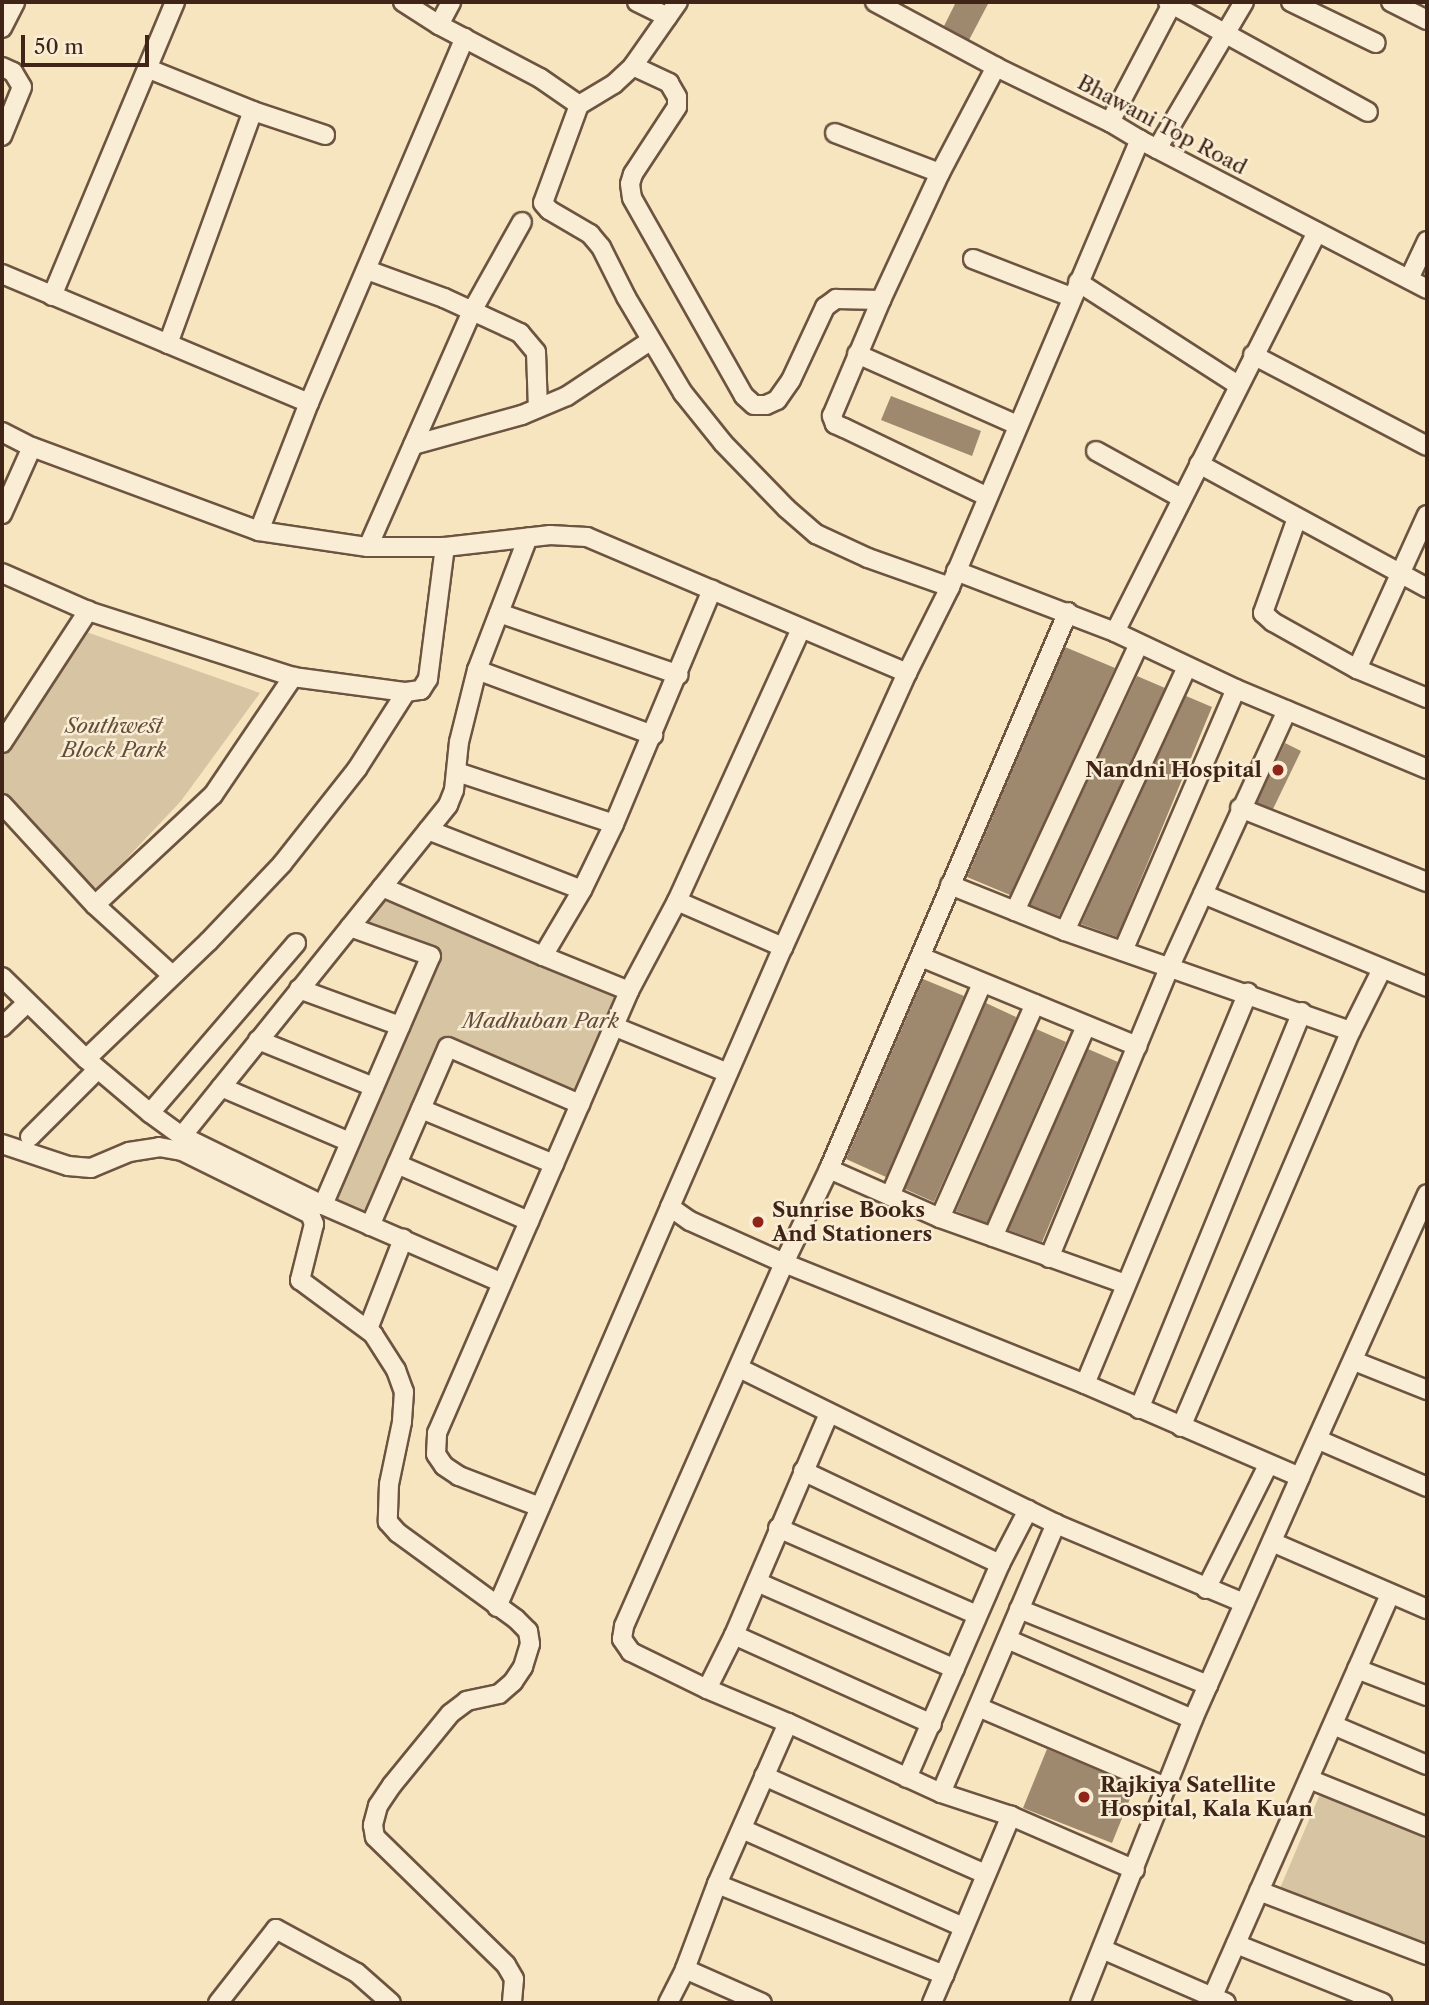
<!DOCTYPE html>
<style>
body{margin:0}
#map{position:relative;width:1429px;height:2005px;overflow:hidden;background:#f6e5bf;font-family:"Libre Caslon Text",serif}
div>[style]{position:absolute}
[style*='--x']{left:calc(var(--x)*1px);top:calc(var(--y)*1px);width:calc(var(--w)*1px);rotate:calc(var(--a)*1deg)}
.green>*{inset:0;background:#d7c4a2}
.building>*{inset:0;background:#9e886e}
.roads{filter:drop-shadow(2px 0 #6d5441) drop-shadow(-2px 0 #6d5441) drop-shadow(0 2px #6d5441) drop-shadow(0 -2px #6d5441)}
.minor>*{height:18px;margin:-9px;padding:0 9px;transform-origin:9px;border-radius:9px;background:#f9eed5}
.dots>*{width:19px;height:19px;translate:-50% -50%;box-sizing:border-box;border:4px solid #f9eed5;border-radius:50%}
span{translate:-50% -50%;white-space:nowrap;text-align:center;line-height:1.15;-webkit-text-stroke:5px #f9eed5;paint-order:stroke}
.street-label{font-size:21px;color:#3f2417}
.park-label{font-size:21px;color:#654c3a;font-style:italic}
.poi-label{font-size:21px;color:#3f2417;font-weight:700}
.right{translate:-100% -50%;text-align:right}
.left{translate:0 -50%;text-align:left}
.frame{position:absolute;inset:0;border:4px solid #3f2417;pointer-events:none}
.scale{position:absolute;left:21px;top:35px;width:128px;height:32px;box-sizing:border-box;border:4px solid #3f2417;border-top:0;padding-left:9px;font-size:21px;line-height:24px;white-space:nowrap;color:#3f2417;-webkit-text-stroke:5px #f9eed5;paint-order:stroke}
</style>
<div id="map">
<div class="green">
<i style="clip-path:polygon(75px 628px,260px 693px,181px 801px,96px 891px,2px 806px,2px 745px)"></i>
<i style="clip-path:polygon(382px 887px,629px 991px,580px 1104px,448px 1047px,370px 1226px,323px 1205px,430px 957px,350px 927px)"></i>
<i style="clip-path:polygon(1320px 1794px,1427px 1839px,1427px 1956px,1278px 1893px)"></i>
</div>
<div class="building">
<i style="clip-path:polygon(956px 2px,989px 2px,969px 40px,944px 26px)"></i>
<i style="clip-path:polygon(891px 396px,981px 431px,972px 456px,881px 420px)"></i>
<i style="clip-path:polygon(1065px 647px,1115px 668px,1010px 895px,967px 877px)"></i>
<i style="clip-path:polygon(1137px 676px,1165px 688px,1059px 916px,1030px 905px)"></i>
<i style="clip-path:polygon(1186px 696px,1212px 707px,1117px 937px,1081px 924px)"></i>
<i style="clip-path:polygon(1285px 743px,1301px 751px,1273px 809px,1257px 803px)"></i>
<i style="clip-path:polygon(923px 979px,964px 996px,886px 1177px,846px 1159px)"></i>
<i style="clip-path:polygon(986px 1003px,1016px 1017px,1015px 1021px,934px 1202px,905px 1189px)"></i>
<i style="clip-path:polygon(1036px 1029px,1066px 1042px,987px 1223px,956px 1211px)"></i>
<i style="clip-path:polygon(1088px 1049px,1118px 1062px,1042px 1242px,1008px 1230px)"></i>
<i style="clip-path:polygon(1047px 1749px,1135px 1786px,1112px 1843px,1023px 1808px)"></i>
</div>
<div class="roads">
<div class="minor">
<i style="--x:403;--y:2;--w:43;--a:32.6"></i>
<i style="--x:439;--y:25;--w:114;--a:27.7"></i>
<i style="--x:540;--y:78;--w:47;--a:34.7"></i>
<i style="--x:579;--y:105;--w:104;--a:110.2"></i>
<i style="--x:543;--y:203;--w:9;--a:49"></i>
<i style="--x:549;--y:210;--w:48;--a:30.3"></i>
<i style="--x:590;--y:234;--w:17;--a:50"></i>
<i style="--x:601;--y:247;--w:56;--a:63.4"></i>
<i style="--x:626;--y:297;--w:112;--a:59.3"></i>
<i style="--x:683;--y:393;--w:64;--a:51.3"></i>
<i style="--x:723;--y:443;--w:91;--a:45.9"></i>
<i style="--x:786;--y:508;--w:40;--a:41"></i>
<i style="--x:816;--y:534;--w:57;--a:24.8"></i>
<i style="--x:868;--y:558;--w:87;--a:19.5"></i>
<i style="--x:637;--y:2;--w:34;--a:26"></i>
<i style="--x:875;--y:2;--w:137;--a:28.2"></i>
<i style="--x:996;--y:67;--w:127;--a:25.8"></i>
<i style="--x:1110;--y:122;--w:35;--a:31"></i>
<i style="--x:1140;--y:140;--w:323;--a:27.4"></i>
<i style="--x:1168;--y:2;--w:228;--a:28.8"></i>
<i style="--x:1291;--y:2;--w:94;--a:25.8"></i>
<i style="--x:1391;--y:2;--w:40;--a:26.6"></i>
<i style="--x:439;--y:25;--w:26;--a:-62"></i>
<i style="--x:2;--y:28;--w:29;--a:-63"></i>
<i style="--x:633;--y:66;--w:40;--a:25"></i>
<i style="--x:669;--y:83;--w:16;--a:60"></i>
<i style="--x:677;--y:97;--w:10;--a:90"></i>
<i style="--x:677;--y:107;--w:80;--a:123.3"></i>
<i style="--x:633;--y:174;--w:10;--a:107"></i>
<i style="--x:630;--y:184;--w:14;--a:82"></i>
<i style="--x:632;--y:198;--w:227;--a:60.5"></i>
<i style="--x:744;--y:396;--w:13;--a:42"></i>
<i style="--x:754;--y:405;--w:12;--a:0"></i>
<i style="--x:766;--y:405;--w:12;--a:-24"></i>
<i style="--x:777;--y:400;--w:24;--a:-55"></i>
<i style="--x:791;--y:380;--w:81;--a:-65"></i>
<i style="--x:825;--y:307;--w:14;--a:-36"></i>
<i style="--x:836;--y:299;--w:45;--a:1.3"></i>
<i style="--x:2;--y:67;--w:12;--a:24"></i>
<i style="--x:13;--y:72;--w:17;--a:59"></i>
<i style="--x:22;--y:87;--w:53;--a:112.2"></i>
<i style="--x:149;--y:69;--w:112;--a:22"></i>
<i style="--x:253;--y:111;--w:76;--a:18.4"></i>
<i style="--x:579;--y:105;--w:41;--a:-31"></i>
<i style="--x:614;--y:84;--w:26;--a:-43"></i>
<i style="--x:633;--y:66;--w:78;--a:-54.9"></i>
<i style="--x:1110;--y:122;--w:136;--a:-62.3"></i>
<i style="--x:835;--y:133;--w:112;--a:20.9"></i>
<i style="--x:1157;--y:149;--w:171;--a:-59.4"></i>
<i style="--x:973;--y:259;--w:105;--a:21.2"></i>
<i style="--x:367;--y:270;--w:82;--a:20"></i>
<i style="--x:444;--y:298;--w:84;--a:24.7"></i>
<i style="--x:520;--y:333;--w:25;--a:50"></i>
<i style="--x:536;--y:352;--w:56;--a:88"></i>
<i style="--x:2;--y:274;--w:333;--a:22.8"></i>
<i style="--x:1409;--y:279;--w:42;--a:-64.7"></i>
<i style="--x:1078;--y:282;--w:190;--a:32.8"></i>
<i style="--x:52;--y:296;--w:319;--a:-67.3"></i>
<i style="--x:168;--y:344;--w:248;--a:-70"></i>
<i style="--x:857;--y:354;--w:175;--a:23.9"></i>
<i style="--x:1253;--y:355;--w:196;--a:27.6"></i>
<i style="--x:2;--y:432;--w:34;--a:27"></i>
<i style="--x:32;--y:447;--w:242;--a:20.3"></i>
<i style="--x:259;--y:531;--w:110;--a:8.4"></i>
<i style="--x:368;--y:547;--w:77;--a:0"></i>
<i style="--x:445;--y:547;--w:106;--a:-6.5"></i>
<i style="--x:550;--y:535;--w:37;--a:3"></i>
<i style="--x:587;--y:537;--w:348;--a:23"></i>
<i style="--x:907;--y:673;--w:96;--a:-63.4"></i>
<i style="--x:950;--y:587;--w:486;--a:-67"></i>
<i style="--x:413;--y:445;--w:113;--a:-15.4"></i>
<i style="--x:522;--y:415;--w:49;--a:-22.9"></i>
<i style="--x:567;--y:396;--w:100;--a:-33.5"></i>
<i style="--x:1096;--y:451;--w:97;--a:28.9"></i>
<i style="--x:1199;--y:464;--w:260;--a:28.5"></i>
<i style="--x:986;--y:496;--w:157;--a:-154.4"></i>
<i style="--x:844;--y:428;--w:10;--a:-156"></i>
<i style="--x:835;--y:424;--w:9;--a:-111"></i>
<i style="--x:832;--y:416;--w:126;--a:-67.1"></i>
<i style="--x:881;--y:300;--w:140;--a:-65.1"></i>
<i style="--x:940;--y:173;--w:120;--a:-62.2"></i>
<i style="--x:2;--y:514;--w:73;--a:-65.9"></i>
<i style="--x:1297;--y:518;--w:101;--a:109.7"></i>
<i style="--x:1263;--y:613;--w:13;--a:42"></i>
<i style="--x:1273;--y:622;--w:96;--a:29.2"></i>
<i style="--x:1357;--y:669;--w:76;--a:22.5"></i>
<i style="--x:259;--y:531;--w:137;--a:-68.7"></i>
<i style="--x:309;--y:403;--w:397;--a:-66.9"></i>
<i style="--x:368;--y:547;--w:258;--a:-66.2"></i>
<i style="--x:472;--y:311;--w:102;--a:-60.7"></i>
<i style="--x:956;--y:571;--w:170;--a:21"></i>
<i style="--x:1115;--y:632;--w:134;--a:25.2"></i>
<i style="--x:1236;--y:689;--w:207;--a:22.7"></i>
<i style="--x:2;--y:573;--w:94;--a:23.8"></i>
<i style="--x:88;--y:611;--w:215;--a:17.8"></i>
<i style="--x:293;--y:677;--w:114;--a:7.6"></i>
<i style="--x:406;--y:692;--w:15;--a:-8"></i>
<i style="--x:421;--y:690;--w:13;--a:-58"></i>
<i style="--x:428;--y:679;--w:133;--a:-82.7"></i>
<i style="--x:499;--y:613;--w:190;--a:19"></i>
<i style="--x:1115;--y:632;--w:448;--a:-63.2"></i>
<i style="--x:1357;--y:669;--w:169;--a:-65.6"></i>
<i style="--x:477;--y:670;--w:188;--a:20.3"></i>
<i style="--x:907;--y:673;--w:301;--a:114.3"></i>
<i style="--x:783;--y:947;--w:283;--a:113.5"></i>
<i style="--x:670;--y:1207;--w:24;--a:35"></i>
<i style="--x:690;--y:1221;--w:103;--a:24.1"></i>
<i style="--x:784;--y:1263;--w:324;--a:21.9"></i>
<i style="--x:1085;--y:1384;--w:234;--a:23.4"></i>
<i style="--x:1300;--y:1477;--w:310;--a:-65.8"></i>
<i style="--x:2;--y:743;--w:158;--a:-56.9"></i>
<i style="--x:457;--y:772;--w:165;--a:18.3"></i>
<i style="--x:2;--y:804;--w:137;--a:47.4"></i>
<i style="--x:95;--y:905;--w:161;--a:-43"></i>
<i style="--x:213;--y:795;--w:143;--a:-55.9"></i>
<i style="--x:1240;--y:808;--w:201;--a:21.6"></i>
<i style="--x:428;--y:830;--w:165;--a:21.3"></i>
<i style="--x:950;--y:885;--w:124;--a:21.8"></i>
<i style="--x:1065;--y:931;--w:303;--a:19.3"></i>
<i style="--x:382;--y:887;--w:175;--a:23.2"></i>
<i style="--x:543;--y:956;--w:77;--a:-59.4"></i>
<i style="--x:582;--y:890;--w:73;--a:-64.1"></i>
<i style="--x:614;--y:824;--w:254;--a:-67.3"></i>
<i style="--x:1203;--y:894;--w:243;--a:22.5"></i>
<i style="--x:677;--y:901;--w:116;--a:23.5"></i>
<i style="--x:95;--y:905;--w:104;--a:42.3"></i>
<i style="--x:1015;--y:911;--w:294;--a:-65.1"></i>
<i style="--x:1065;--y:931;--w:291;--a:-65.2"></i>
<i style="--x:1123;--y:951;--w:285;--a:-66.7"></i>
<i style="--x:543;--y:956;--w:93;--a:22.1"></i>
<i style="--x:921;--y:957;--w:234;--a:22.4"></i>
<i style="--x:2;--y:977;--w:117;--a:44.3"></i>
<i style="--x:86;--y:1059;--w:170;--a:-43.8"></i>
<i style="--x:209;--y:941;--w:106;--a:-46.5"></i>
<i style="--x:282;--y:864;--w:121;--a:-51.7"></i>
<i style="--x:357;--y:769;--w:91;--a:-57.5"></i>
<i style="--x:299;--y:989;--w:108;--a:20.1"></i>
<i style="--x:613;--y:1026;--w:124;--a:22.2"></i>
<i style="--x:2;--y:1027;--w:35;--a:-44"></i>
<i style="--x:258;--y:1040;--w:125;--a:22.1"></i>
<i style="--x:86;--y:1059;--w:84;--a:40.2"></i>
<i style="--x:150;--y:1113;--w:39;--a:36"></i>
<i style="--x:182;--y:1136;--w:425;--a:-51.2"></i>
<i style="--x:448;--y:805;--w:16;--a:-68"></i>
<i style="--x:454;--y:790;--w:48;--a:-84.1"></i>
<i style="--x:459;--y:742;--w:74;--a:-76"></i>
<i style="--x:477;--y:670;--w:142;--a:-69"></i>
<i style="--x:221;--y:1087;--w:140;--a:23.1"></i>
<i style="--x:421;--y:1109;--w:144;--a:22.5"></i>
<i style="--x:150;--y:1113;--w:224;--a:-49.3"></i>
<i style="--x:182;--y:1136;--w:157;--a:26.1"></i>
<i style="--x:323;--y:1205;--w:195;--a:23.5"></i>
<i style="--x:30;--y:1137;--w:95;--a:-45"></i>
<i style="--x:2;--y:1144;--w:70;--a:18.4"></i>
<i style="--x:68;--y:1166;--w:23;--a:5"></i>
<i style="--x:91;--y:1168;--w:41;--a:-22.8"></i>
<i style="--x:129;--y:1152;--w:30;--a:-9"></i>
<i style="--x:159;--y:1147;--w:23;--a:10"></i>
<i style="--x:182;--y:1151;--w:143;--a:26.2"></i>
<i style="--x:310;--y:1214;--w:11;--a:68"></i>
<i style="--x:314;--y:1224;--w:58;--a:104"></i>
<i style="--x:300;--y:1280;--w:91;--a:36.5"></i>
<i style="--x:373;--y:1334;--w:43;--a:57.4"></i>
<i style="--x:396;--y:1370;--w:23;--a:70"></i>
<i style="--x:404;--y:1392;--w:30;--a:94"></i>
<i style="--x:402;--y:1422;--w:63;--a:101.8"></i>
<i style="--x:389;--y:1484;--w:38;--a:92"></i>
<i style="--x:388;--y:1522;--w:15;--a:48"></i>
<i style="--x:398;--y:1533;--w:146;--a:36.1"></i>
<i style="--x:516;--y:1619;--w:17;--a:45"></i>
<i style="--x:528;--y:1631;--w:13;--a:81"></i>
<i style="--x:530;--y:1644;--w:24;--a:107"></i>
<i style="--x:523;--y:1667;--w:18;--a:124"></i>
<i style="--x:513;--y:1682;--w:18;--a:139"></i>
<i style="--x:499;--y:1694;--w:33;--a:168"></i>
<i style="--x:467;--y:1701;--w:21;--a:143"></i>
<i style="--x:450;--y:1714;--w:92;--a:129.2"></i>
<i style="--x:392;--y:1785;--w:25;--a:124"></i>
<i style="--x:378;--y:1806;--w:20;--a:105"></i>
<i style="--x:373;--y:1825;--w:12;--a:81"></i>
<i style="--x:375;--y:1837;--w:183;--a:44.3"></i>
<i style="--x:506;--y:1965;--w:16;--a:60"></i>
<i style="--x:514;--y:1979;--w:24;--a:95"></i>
<i style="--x:397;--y:1164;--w:144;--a:23.4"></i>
<i style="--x:829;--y:1169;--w:121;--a:23.8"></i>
<i style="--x:940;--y:1218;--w:196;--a:19.6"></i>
<i style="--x:890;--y:1196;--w:232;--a:-66.6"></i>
<i style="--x:323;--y:1205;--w:271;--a:-66.6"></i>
<i style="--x:431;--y:956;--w:86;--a:-160.3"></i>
<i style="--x:940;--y:1218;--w:234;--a:-66.1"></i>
<i style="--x:370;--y:1226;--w:195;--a:-66.5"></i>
<i style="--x:448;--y:1047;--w:144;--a:23.4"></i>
<i style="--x:993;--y:1237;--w:231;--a:-66.2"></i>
<i style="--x:1049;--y:1258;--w:316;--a:-67.5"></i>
<i style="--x:1170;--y:966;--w:281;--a:-65.4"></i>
<i style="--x:368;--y:1329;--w:97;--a:-68.7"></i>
<i style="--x:1354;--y:1361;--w:79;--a:21.7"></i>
<i style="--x:739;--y:1368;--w:353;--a:26.2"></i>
<i style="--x:1056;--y:1524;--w:204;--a:22.8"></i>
<i style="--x:1085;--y:1384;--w:424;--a:-67.4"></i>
<i style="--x:1139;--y:1409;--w:429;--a:-67.7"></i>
<i style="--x:1181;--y:1427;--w:431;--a:-66.8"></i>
<i style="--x:1351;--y:1031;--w:69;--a:-63.4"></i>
<i style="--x:1319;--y:1440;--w:118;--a:23.5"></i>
<i style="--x:803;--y:1471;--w:218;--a:25.3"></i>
<i style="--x:540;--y:1507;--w:87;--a:-159.1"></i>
<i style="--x:459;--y:1476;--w:18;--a:-146"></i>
<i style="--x:444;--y:1466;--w:14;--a:-124"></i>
<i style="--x:436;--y:1454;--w:21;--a:-87"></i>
<i style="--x:437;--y:1433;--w:482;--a:-66.5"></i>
<i style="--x:629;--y:991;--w:102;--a:-61.9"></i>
<i style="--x:677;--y:901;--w:299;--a:-65.5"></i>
<i style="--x:778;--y:1528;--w:217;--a:23.6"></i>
<i style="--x:1272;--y:1542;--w:169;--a:23.4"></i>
<i style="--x:757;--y:1582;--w:216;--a:23.7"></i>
<i style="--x:1206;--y:1589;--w:139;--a:-63.4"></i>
<i style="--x:497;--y:1607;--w:436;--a:-66.6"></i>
<i style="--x:1019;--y:1609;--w:204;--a:21.9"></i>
<i style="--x:734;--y:1635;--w:217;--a:24.2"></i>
<i style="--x:1007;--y:1639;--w:202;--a:23.3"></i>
<i style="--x:1357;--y:1669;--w:75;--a:21.1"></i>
<i style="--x:707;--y:1689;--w:60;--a:-63.4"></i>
<i style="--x:734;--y:1635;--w:241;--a:-66.8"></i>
<i style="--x:978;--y:1707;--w:204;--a:23.1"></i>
<i style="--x:788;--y:1723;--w:168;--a:24.6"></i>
<i style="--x:941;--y:1793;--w:74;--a:18.2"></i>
<i style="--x:1011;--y:1816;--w:135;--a:23.5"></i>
<i style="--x:1333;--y:1725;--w:102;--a:23.1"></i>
<i style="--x:764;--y:1776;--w:242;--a:23.9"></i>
<i style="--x:907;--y:1778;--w:233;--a:-66.5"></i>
<i style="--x:1000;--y:1564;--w:61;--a:-62.6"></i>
<i style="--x:1309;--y:1779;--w:127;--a:22.1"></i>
<i style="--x:941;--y:1793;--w:293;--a:-66.9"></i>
<i style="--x:742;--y:1829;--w:242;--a:23.9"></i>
<i style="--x:717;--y:1884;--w:245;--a:21.8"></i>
<i style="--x:944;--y:1975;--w:173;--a:-67.2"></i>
<i style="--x:1259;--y:1891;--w:180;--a:20.9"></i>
<i style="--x:1236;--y:1944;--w:158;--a:21.9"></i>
<i style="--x:1102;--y:1949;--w:135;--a:23.5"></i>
<i style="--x:685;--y:1969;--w:84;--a:23.8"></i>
<i style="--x:1212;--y:1998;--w:441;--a:-66.2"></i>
<i style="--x:218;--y:2003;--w:94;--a:-51.9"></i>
<i style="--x:276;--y:1929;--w:92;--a:28.5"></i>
<i style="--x:357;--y:1973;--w:45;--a:41.4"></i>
<i style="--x:668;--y:2003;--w:38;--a:-63"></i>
<i style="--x:685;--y:1969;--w:91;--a:-69.4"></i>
<i style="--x:717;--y:1884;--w:176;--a:-66.2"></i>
<i style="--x:788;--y:1723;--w:88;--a:-157.2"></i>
<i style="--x:707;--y:1689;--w:85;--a:-154"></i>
<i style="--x:631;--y:1652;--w:16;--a:-125"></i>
<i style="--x:622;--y:1639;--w:13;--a:-81"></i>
<i style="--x:624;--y:1626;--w:397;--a:-66.2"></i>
<i style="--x:784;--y:1263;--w:104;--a:-64.4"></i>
<i style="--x:829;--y:1169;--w:606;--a:-66.78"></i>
<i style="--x:932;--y:2003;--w:30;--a:-67"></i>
<i style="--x:1080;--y:2003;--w:306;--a:-68.3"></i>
<i style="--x:1193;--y:1719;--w:265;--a:-66.1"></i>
</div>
</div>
<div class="dots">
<i style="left:1278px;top:770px;background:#8f2418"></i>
<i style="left:758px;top:1222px;background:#8f2418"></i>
<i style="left:1084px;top:1797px;background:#8f2418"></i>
</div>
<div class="street-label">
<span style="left:1162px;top:125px;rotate:28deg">Bhawani Top Road</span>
</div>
<div class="park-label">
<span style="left:114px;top:738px">Southwest<br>Block Park</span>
<span style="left:541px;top:1021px">Madhuban Park</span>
</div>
<div class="poi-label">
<span class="right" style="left:1262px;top:770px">Nandni Hospital</span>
<span class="left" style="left:772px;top:1222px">Sunrise Books<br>And Stationers</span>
<span class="left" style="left:1100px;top:1797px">Rajkiya Satellite<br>Hospital, Kala Kuan</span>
</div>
<div class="frame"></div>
<div class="scale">50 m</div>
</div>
